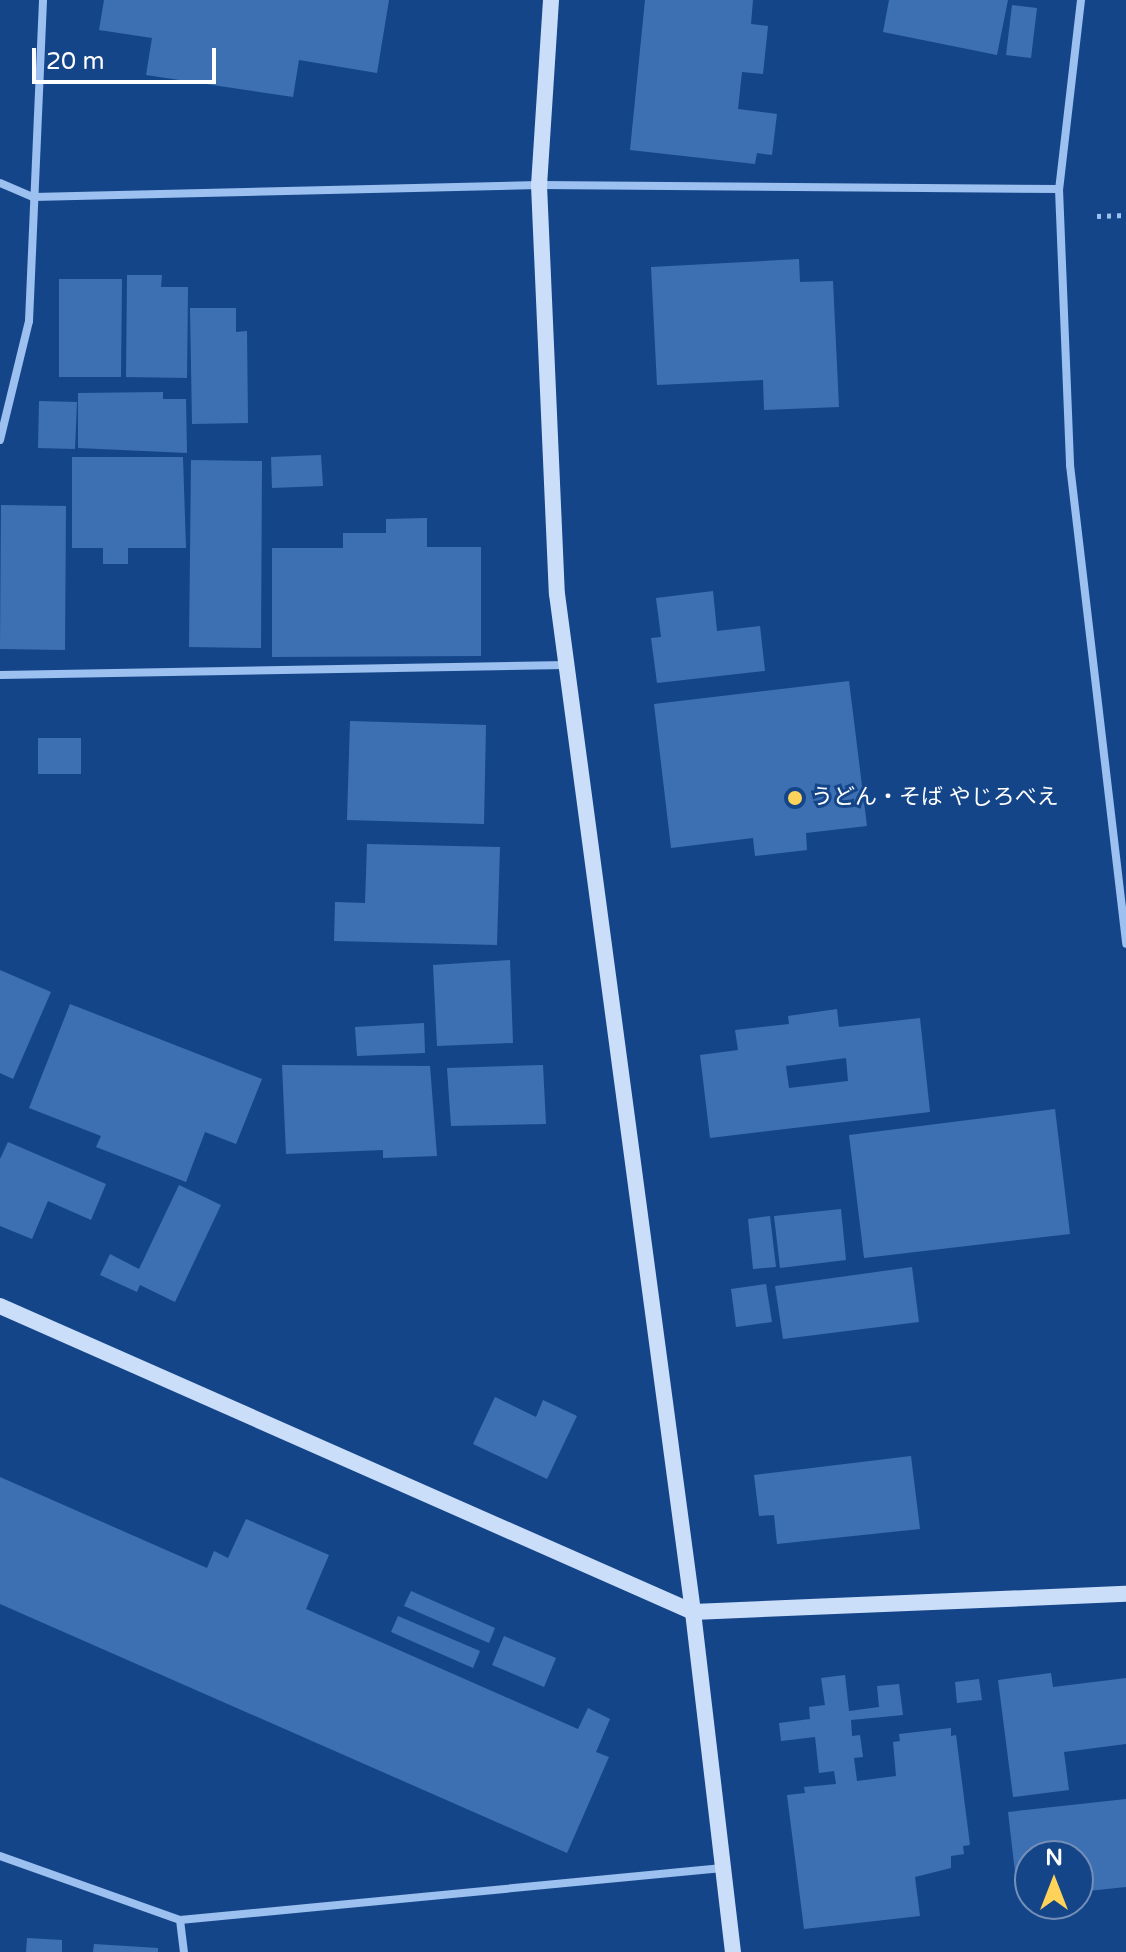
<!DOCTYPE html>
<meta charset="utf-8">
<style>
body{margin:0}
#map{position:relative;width:1126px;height:1952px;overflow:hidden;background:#154589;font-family:"Varela Round","Noto Sans JP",sans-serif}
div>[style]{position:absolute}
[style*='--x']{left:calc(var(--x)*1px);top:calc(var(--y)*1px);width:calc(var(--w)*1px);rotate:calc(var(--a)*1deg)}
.building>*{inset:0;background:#3d70b2}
.path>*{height:5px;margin-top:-2.5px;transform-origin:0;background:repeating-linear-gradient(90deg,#9cc0ef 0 4px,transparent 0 10px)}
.street>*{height:8px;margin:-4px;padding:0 4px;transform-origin:4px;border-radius:4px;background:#9cc0ef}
.secondary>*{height:16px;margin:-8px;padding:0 8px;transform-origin:8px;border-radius:8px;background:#cadefa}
.dots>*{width:22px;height:22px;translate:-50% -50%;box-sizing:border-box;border:4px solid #154589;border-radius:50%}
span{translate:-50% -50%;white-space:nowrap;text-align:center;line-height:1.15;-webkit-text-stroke:6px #154589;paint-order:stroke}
.poi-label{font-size:22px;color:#fff}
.left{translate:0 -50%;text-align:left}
.north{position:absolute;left:1014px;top:1840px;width:80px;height:80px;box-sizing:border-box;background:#154589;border:2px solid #738fb8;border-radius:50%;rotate:0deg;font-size:22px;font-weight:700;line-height:32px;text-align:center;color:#fff}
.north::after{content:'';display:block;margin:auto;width:28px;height:36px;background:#ffd35a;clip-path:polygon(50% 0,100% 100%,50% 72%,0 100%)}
.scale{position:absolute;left:32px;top:48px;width:184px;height:36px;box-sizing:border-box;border:4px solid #fff;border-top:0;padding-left:10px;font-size:24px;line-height:28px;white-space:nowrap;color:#fff;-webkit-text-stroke:6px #154589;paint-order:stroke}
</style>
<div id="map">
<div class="building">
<i style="clip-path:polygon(104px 0,389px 0,377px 73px,299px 60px,293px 97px,146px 75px,152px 38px,99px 30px)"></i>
<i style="clip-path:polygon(645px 0,753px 0,751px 24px,768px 26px,763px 74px,742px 72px,738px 109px,777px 114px,772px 155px,757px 153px,755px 164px,630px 150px)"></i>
<i style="clip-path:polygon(889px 0,1008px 0,997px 55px,883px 32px)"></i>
<i style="clip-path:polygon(1012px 5px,1037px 8px,1031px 58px,1006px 55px)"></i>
<i style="clip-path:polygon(799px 259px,800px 282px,833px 281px,839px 407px,764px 410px,763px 380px,657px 385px,651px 267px)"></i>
<i style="clip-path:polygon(127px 275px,162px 275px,161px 287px,188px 287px,187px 378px,126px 377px)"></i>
<i style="clip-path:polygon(59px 279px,122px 279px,121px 377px,59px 377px)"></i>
<i style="clip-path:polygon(190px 308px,236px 308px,236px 332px,247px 331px,248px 423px,192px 424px)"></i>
<i style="clip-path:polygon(163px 392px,163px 399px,186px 399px,187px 453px,78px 448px,78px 393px)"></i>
<i style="clip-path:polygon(39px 401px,77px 402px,75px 449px,38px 448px)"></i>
<i style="clip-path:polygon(321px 455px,323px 486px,272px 488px,271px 457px)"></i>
<i style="clip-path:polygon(72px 457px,183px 457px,186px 548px,128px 548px,128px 564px,103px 564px,103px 548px,72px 548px)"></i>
<i style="clip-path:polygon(191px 460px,262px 461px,261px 648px,189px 647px)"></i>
<i style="clip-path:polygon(1px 505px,66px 506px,65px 650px,0 649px)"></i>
<i style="clip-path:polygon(427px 518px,427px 547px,481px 547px,481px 656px,272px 657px,272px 548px,343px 548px,343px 533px,386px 533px,386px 519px)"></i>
<i style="clip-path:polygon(713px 591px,717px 631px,760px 626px,765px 671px,657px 683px,651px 638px,661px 637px,656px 598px)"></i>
<i style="clip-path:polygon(849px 681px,867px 826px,806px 833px,807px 850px,755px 856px,753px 838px,671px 848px,654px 704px)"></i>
<i style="clip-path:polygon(350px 721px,486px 725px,484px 824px,347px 820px)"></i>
<i style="clip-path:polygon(38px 738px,81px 738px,81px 774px,38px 774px)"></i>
<i style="clip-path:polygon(367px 844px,500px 847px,497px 945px,334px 941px,335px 902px,365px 903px)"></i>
<i style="clip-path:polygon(510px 960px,513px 1043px,437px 1046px,433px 965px)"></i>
<i style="clip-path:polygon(0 970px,51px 992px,13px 1079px,0 1073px)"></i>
<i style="clip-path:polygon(70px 1004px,262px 1079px,236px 1144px,205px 1132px,186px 1182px,96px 1147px,101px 1136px,29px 1108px)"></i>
<i style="clip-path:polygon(evenodd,837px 1009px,839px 1027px,920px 1018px,930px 1112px,710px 1138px,700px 1055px,738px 1050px,735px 1030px,789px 1024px,788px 1016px,837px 1009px,846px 1058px,848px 1081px,789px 1088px,786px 1066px,846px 1058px)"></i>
<i style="clip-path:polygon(424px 1023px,425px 1053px,357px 1056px,355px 1027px)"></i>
<i style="clip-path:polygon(282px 1065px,430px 1066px,437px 1156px,383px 1158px,383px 1150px,286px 1154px)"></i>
<i style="clip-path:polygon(543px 1065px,546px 1124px,451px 1126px,447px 1068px)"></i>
<i style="clip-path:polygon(1055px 1109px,1070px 1234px,864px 1258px,849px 1135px)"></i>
<i style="clip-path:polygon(8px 1142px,106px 1184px,91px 1220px,48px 1201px,32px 1239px,0 1226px,0 1159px)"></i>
<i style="clip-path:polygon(179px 1185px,221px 1205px,175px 1302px,140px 1285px,137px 1292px,100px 1275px,110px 1254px,139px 1269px)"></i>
<i style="clip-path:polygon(841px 1209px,846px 1260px,780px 1268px,774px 1216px)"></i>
<i style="clip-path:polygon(770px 1216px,776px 1267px,753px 1269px,748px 1219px)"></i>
<i style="clip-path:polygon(912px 1267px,919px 1322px,783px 1339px,775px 1286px)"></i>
<i style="clip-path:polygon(766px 1284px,772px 1322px,736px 1327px,731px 1289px)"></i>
<i style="clip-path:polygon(495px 1397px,536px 1417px,543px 1400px,577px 1416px,547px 1479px,473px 1444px)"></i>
<i style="clip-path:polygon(911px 1456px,920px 1529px,777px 1544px,774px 1515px,759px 1516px,754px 1475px)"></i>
<i style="clip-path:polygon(0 1477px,207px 1568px,214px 1551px,228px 1558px,246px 1519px,329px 1555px,306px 1609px,578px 1729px,588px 1708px,610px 1719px,596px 1752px,609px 1757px,567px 1853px,0 1604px)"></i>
<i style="clip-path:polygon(411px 1591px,495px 1628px,489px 1643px,404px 1606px)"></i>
<i style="clip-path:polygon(398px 1616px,480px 1651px,473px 1668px,391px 1632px)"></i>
<i style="clip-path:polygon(504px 1636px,556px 1658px,544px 1687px,492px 1665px)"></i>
<i style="clip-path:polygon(1051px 1673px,1053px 1687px,1126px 1678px,1126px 1744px,1064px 1752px,1069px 1790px,1013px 1797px,998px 1680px)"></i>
<i style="clip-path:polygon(845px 1675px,849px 1711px,879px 1707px,877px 1686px,899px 1684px,903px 1715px,851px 1720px,852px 1736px,860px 1735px,863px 1757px,854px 1758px,857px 1781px,896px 1776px,893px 1742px,900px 1741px,899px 1734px,951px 1728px,951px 1736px,956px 1735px,970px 1845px,963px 1846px,964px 1854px,951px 1856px,951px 1868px,915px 1877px,920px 1916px,804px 1929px,787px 1795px,805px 1793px,804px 1787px,836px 1784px,834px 1771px,819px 1773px,815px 1737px,781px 1741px,779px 1723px,810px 1719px,809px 1707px,825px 1705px,821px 1678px)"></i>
<i style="clip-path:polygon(979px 1679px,982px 1700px,957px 1703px,955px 1682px)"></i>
<i style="clip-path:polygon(1126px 1799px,1126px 1887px,1078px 1892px,1078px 1856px,1030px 1856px,1030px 1897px,1018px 1898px,1008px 1812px)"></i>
<i style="clip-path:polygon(27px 1938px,62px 1940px,62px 1952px,26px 1952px)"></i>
<i style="clip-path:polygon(94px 1944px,158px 1948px,158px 1952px,93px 1952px)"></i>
</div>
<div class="path">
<i style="--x:1097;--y:216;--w:29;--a:-2"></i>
</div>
<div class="street">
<i style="--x:1081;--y:0;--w:190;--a:96.6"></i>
<i style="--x:1059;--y:189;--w:276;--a:87.7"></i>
<i style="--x:1070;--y:465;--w:482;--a:83.3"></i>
<i style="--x:0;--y:183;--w:36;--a:23"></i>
<i style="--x:33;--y:197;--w:506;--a:-1.36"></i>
<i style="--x:539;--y:185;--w:520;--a:0.44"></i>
<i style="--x:0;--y:440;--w:122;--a:-76.3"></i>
<i style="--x:29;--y:321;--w:321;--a:-87.5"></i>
<i style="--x:0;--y:675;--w:566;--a:-1.01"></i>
<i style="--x:0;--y:1856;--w:191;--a:19.6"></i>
<i style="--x:180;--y:1920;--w:545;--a:-5.47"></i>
<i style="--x:180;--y:1920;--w:32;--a:83"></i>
</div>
<div class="secondary">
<i style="--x:551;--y:0;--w:185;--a:93.7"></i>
<i style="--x:539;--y:185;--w:409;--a:87.5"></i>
<i style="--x:557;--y:594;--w:1027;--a:82.39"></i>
<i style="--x:693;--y:1612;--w:342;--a:83.3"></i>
<i style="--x:0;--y:1306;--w:758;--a:23.82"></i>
<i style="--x:693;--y:1612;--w:433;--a:-2.4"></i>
</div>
<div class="dots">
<i style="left:795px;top:798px;background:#ffd35a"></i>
</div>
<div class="poi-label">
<span class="left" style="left:811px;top:798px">うどん・そば やじろべえ</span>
</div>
<div class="north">N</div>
<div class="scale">20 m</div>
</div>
